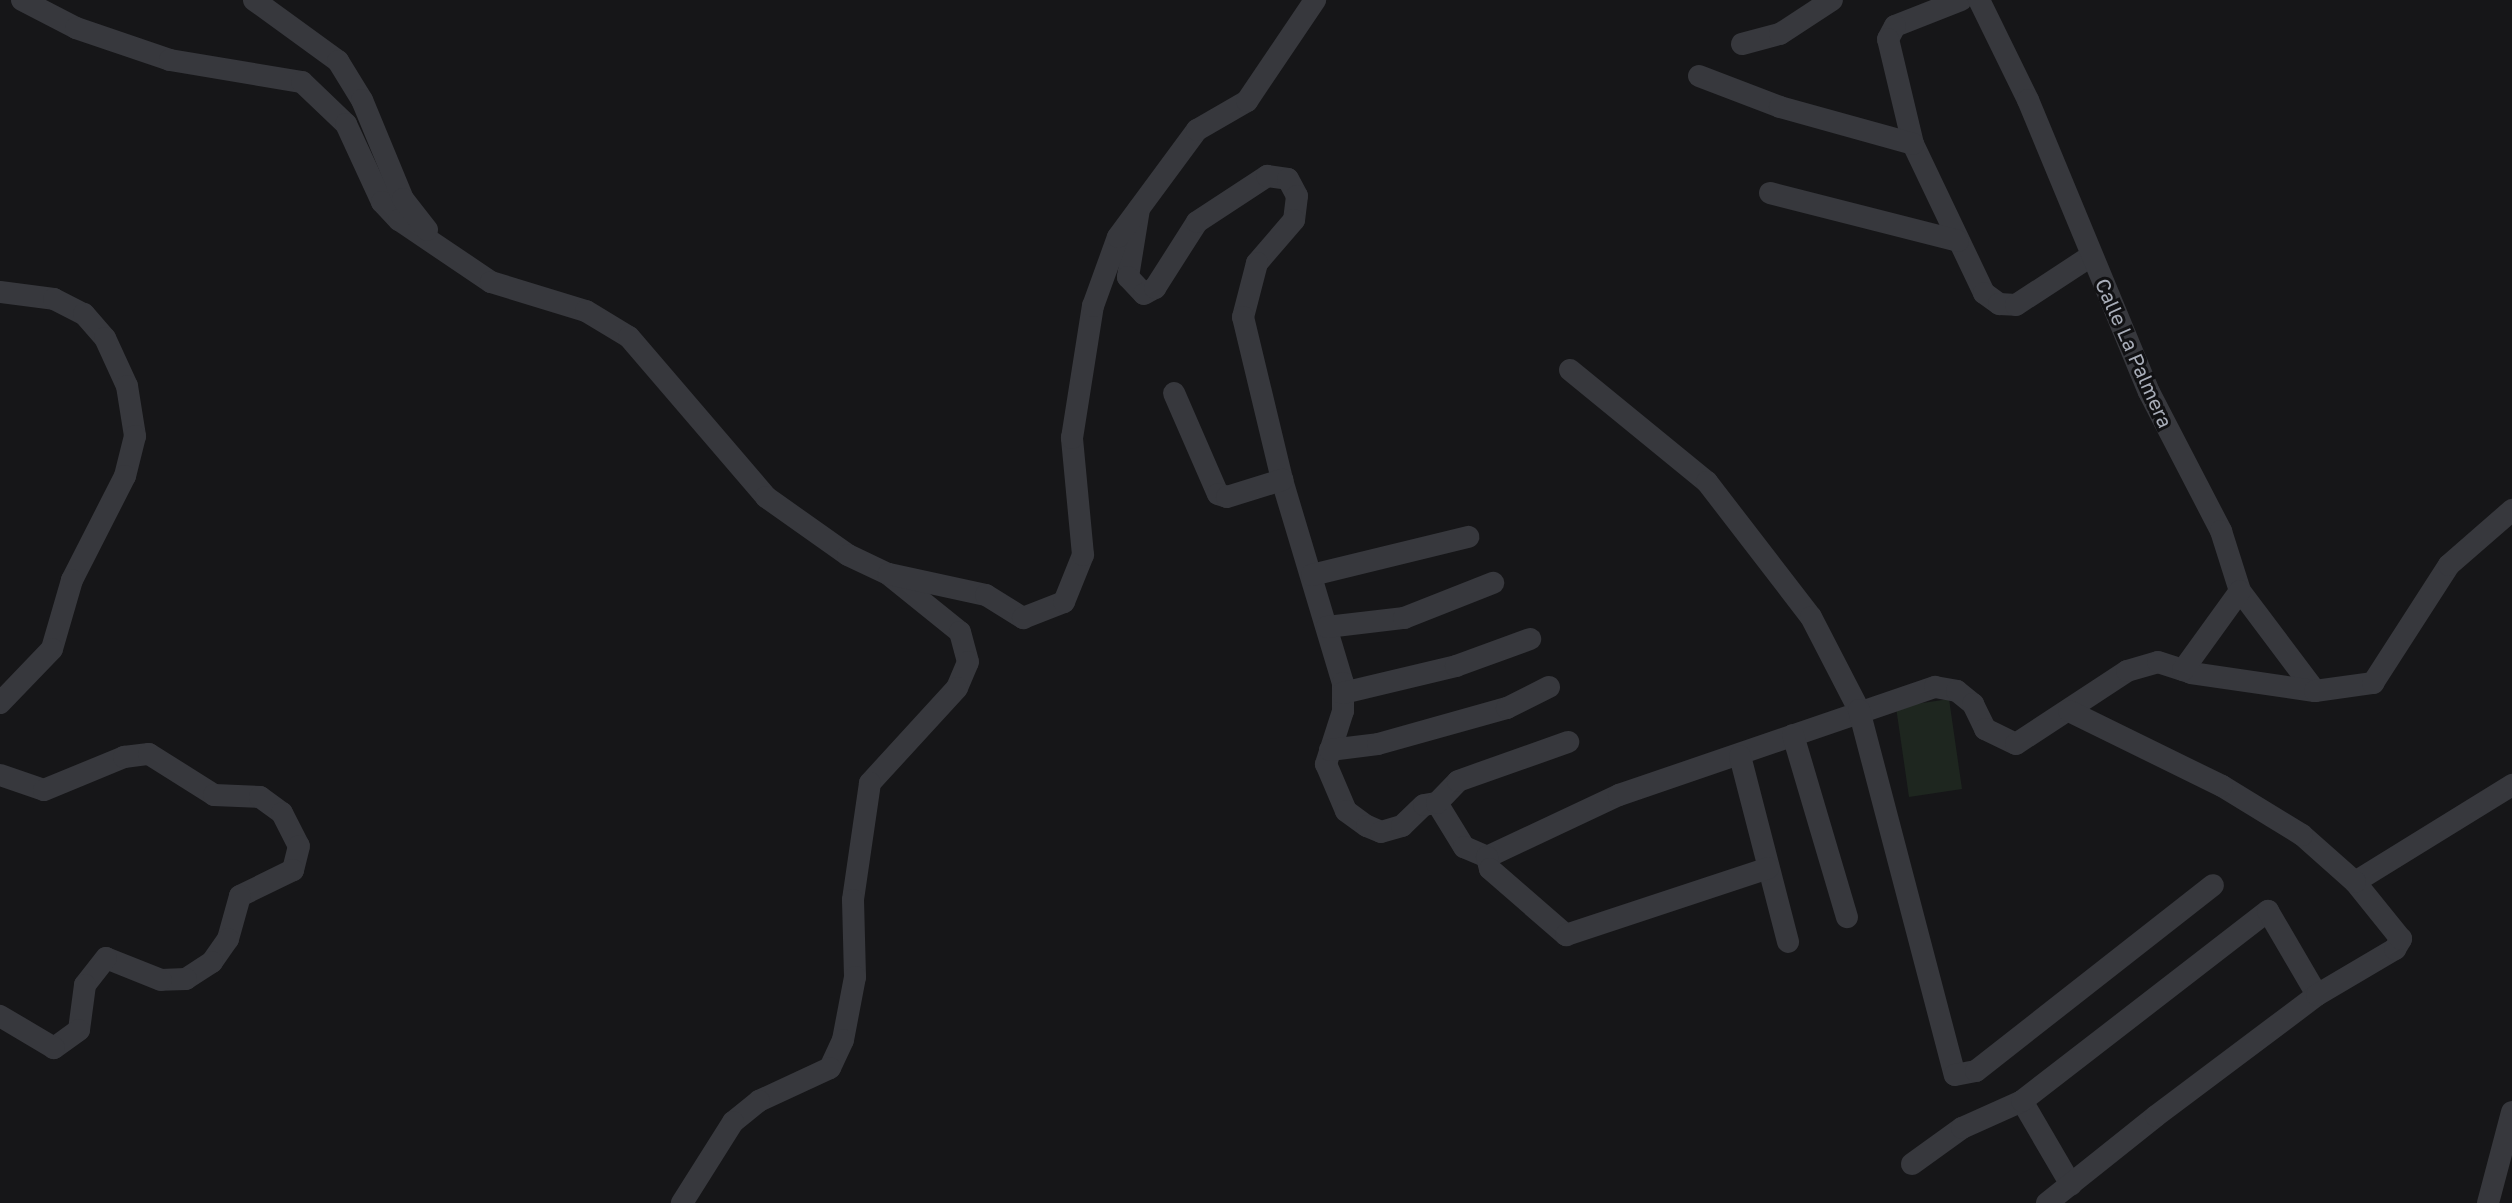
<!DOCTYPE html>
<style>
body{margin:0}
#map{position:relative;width:2512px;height:1203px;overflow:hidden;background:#161618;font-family:"Golos Text",sans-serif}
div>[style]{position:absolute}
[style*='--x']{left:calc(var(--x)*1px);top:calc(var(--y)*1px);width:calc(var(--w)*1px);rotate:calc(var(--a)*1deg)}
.green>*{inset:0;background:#1e261f}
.street>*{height:22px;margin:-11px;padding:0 11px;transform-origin:11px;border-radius:11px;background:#37383d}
span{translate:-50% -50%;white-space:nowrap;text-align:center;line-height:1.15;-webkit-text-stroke:6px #111113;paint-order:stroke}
.street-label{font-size:20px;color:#a8adb8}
</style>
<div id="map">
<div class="green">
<i style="clip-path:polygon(1949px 699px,1962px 789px,1909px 797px,1896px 707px)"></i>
</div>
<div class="street">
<i style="--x:22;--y:0;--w:61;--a:27.4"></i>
<i style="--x:76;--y:28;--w:99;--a:18.8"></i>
<i style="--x:170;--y:60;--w:134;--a:9.5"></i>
<i style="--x:302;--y:82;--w:61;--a:43.7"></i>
<i style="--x:346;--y:124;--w:86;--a:65.2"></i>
<i style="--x:382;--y:202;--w:25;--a:47"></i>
<i style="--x:399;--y:220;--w:111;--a:34"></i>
<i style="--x:491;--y:282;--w:99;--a:17"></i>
<i style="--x:586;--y:311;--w:50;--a:31.2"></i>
<i style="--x:629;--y:337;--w:211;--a:49.4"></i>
<i style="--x:766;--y:497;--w:100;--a:35.3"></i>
<i style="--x:848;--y:555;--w:44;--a:25.4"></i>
<i style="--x:888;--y:574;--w:92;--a:38.9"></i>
<i style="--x:960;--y:632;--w:31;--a:75"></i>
<i style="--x:968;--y:662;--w:28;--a:113"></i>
<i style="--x:957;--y:688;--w:129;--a:132.5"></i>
<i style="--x:870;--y:783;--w:118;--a:98.3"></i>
<i style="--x:853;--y:900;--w:77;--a:88.5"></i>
<i style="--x:855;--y:977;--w:64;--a:100.8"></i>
<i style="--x:843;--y:1040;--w:31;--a:115"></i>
<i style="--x:830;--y:1068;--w:78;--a:155.1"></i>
<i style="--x:759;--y:1101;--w:33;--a:141"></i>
<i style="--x:733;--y:1122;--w:96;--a:122.2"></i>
<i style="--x:254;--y:0;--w:104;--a:36"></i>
<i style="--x:338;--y:61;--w:46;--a:58.4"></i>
<i style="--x:362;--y:100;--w:107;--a:67.5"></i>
<i style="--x:403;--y:199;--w:39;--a:52"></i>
<i style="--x:1961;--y:0;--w:71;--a:158.5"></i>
<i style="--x:1895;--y:26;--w:15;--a:118"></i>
<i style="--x:1888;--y:39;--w:108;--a:76.6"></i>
<i style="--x:1913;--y:144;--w:165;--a:64.5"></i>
<i style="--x:1984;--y:293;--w:19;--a:36"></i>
<i style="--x:1999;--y:304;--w:17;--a:3"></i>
<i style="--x:2016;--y:305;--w:90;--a:-33.2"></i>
<i style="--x:1979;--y:0;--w:111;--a:63.9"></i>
<i style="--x:2028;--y:100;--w:316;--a:67.5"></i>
<i style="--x:2149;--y:392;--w:157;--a:62.6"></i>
<i style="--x:2221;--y:531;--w:63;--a:72.4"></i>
<i style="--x:2240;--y:591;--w:125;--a:53.1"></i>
<i style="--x:1742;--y:44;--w:39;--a:-15"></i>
<i style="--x:1780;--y:34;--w:62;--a:-33.2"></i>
<i style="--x:1699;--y:76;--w:87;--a:20.9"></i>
<i style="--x:1780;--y:107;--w:138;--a:15.5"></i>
<i style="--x:1770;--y:193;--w:194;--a:14.3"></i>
<i style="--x:1139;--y:209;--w:69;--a:99.2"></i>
<i style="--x:1128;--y:277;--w:23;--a:47"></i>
<i style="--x:1144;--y:294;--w:13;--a:-29"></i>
<i style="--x:1155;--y:288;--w:78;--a:-57.5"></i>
<i style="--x:1197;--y:222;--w:84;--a:-33.3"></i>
<i style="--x:1267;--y:176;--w:21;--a:8"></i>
<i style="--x:1288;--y:179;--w:19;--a:62"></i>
<i style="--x:1297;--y:196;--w:24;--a:97"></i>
<i style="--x:1294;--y:220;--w:57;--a:130.7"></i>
<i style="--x:1257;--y:263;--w:56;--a:104.5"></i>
<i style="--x:1243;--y:317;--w:168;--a:76.5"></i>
<i style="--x:1282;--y:480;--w:212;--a:73.3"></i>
<i style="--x:1343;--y:683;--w:28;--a:90"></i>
<i style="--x:1343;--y:711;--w:56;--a:107.8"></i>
<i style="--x:1326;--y:764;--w:51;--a:66.9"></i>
<i style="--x:1346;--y:811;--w:26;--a:36"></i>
<i style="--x:1367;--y:826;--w:15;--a:23"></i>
<i style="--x:1381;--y:832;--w:22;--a:-16"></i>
<i style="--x:1402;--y:826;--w:30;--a:-44"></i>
<i style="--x:1424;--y:805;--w:13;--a:-9"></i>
<i style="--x:1437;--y:803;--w:52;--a:58.5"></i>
<i style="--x:1464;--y:847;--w:25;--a:23"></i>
<i style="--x:1487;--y:857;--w:146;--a:-25.2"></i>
<i style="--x:1619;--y:795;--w:334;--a:-18.9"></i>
<i style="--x:1935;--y:687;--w:22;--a:10"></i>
<i style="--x:1957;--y:691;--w:21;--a:39"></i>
<i style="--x:1973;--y:704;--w:28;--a:64"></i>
<i style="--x:1985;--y:729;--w:34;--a:26"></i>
<i style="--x:2016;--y:744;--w:133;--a:-33.3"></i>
<i style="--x:2127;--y:671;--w:32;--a:-16"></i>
<i style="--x:2158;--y:662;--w:35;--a:18"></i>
<i style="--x:2191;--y:673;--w:125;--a:8.3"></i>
<i style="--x:2315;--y:691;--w:59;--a:-7.9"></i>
<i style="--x:2373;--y:683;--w:140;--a:-57.2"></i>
<i style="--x:2449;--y:565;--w:84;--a:-41.1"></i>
<i style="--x:0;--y:292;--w:54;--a:7.4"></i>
<i style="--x:54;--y:299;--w:34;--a:27"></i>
<i style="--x:84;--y:314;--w:32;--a:49"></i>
<i style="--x:105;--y:338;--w:53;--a:65.4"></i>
<i style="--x:127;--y:386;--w:51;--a:80.9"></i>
<i style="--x:135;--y:436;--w:41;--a:104"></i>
<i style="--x:125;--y:476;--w:117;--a:117"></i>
<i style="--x:72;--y:580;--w:72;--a:106.2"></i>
<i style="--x:52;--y:649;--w:75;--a:133.9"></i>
<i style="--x:1570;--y:370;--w:177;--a:39.3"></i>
<i style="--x:1707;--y:482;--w:170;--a:52.4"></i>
<i style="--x:1811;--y:617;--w:105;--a:62.7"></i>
<i style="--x:1859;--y:710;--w:377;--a:75.3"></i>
<i style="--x:1955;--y:1075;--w:21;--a:-11"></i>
<i style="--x:1976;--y:1071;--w:301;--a:-38.1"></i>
<i style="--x:1174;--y:393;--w:110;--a:66.5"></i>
<i style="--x:1218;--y:494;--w:9;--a:18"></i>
<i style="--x:1227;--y:497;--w:58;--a:-17.2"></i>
<i style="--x:889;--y:574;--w:99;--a:12.2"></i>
<i style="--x:986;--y:595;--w:44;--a:31.9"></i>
<i style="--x:1023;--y:618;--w:44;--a:-21.3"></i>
<i style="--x:1064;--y:602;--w:51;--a:-68"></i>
<i style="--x:1083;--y:555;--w:118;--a:-95.4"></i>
<i style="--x:1072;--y:438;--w:134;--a:-81"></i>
<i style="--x:1093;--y:306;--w:73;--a:-70.1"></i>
<i style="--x:1118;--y:237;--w:133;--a:-53.6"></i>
<i style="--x:1197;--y:130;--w:58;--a:-30.1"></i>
<i style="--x:1247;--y:101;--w:122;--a:-56"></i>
<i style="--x:1312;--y:575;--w:161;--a:-13.7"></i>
<i style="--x:1327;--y:627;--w:78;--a:-6.7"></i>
<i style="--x:1404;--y:618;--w:96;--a:-21.5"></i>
<i style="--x:2183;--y:670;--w:97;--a:-54.2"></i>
<i style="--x:1343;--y:693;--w:116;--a:-13.4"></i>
<i style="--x:1456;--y:666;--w:79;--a:-20"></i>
<i style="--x:1793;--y:735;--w:190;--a:73.5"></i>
<i style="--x:1330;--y:750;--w:48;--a:-7.1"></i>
<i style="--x:1378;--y:744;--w:134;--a:-15.6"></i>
<i style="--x:1507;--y:708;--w:47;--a:-26.6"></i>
<i style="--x:1740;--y:756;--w:192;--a:75.5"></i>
<i style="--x:0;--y:775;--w:46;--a:18.8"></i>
<i style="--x:44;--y:790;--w:87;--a:-22.4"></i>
<i style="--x:124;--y:757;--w:25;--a:-7"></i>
<i style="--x:149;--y:754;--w:77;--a:32.2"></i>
<i style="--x:214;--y:795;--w:46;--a:2.5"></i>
<i style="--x:260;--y:797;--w:27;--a:36"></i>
<i style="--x:282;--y:813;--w:37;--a:63"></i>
<i style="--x:299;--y:846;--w:25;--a:104"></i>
<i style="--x:293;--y:870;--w:59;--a:153.9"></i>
<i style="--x:240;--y:896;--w:45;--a:105.6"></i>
<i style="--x:228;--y:939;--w:28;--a:125"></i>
<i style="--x:212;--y:962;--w:31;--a:147"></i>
<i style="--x:186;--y:979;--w:25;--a:178"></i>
<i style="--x:161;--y:980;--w:59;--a:-158.2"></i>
<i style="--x:106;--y:958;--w:34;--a:128"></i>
<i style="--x:85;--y:985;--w:45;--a:97.6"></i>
<i style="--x:79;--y:1030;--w:31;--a:144"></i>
<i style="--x:54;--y:1048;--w:63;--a:-149.3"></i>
<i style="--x:1437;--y:803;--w:30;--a:-46"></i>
<i style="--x:1458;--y:781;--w:117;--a:-19.5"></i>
<i style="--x:1487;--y:857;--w:12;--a:76"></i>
<i style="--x:1490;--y:869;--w:101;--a:41"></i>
<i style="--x:1566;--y:935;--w:213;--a:-18.3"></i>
<i style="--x:2355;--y:882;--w:185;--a:-31.7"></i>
<i style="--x:2022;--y:1101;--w:97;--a:59.7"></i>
<i style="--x:1912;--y:1164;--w:62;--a:-35.8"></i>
<i style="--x:1962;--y:1128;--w:66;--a:-24.2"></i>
<i style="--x:2022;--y:1101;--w:311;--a:-37.7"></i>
<i style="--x:2268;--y:911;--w:97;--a:59.7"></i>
<i style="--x:2047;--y:1203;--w:139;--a:-38.6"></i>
<i style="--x:2156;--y:1116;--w:201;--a:-36.9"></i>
<i style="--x:2317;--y:995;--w:91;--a:-30.5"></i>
<i style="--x:2395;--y:949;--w:12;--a:-59"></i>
<i style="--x:2401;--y:939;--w:73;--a:-128.9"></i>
<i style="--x:2355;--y:882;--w:71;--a:-138.4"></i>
<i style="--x:2302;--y:835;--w:94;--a:-148.5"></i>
<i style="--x:2222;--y:786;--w:170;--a:-153.9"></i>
<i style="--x:2488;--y:1203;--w:94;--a:-75.2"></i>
</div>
<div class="street-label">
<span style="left:2134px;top:353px;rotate:66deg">Calle La Palmera</span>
</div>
</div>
